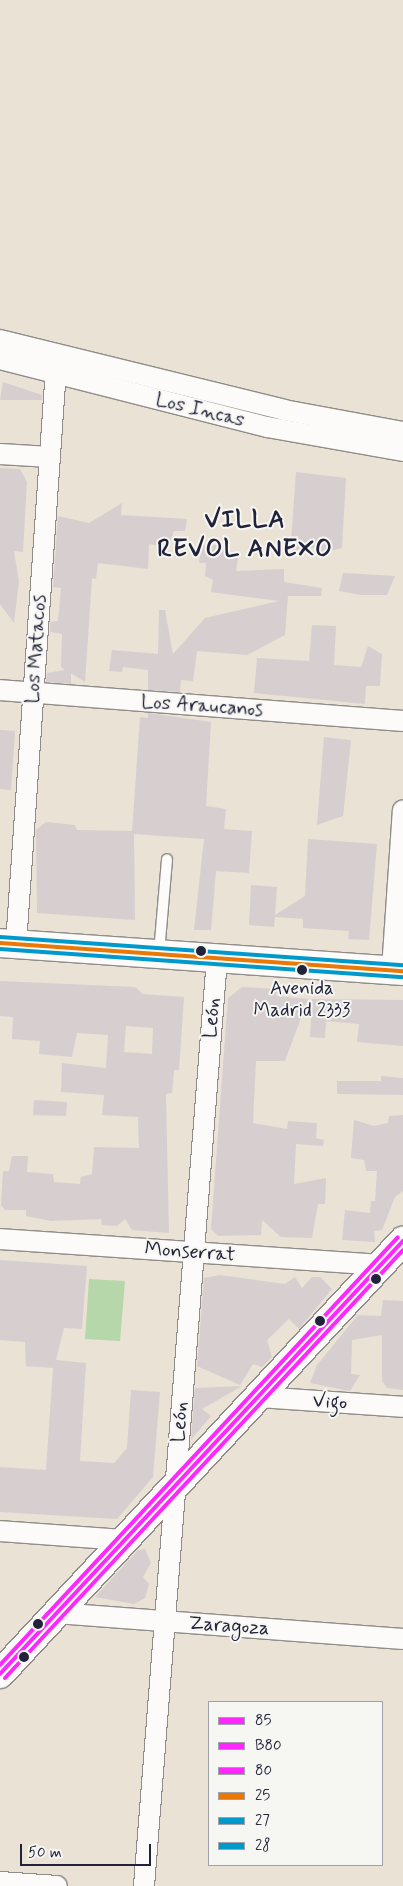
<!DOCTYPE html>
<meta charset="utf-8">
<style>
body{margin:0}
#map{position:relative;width:403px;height:1886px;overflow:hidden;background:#e9e2d5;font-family:Mynerve,sans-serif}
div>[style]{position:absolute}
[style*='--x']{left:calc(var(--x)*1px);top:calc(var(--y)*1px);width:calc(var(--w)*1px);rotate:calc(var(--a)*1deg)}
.green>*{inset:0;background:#b6d7a9}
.building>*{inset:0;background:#d7ced0}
.roads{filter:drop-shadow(1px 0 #8f8c89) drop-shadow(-1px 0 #8f8c89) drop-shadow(0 1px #8f8c89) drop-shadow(0 -1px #8f8c89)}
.service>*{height:10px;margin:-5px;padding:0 5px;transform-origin:5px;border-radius:5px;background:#fcfbf9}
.minor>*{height:20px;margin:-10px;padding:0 10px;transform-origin:10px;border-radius:10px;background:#fcfbf9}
.secondary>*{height:28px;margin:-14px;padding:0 14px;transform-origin:14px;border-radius:14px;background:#fcfbf9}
.bus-1>*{height:4px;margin:-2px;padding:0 2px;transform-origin:2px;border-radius:2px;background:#fe27ff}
.bus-2>*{height:4px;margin:-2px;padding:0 2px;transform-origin:2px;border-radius:2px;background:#fe27ff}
.bus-3>*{height:4px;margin:-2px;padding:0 2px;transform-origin:2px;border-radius:2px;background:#fe27ff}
.bus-4>*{height:4px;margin:-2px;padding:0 2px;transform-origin:2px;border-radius:2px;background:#e97806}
.bus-5>*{height:4px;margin:-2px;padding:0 2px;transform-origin:2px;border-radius:2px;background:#0099cb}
.bus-6>*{height:4px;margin:-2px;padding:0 2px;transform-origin:2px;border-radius:2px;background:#0099cb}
.dots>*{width:14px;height:14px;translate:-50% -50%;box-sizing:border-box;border:2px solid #f6f6f2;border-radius:50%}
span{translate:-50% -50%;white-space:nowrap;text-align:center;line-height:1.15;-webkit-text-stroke:4px #f6f6f2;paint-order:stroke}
.bus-label{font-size:19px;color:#22223b}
.street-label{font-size:20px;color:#22223b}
.district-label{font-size:25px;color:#22223b;font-weight:700;letter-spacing:1px}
.legend{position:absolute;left:208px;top:1701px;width:175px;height:165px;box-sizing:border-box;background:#f6f6f2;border:1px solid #a1a1a9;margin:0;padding:6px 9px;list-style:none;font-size:15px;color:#22223b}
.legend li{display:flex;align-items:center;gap:10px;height:25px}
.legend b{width:25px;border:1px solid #a1a1a9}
.scale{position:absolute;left:20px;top:1844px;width:131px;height:22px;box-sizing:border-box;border:2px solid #22223b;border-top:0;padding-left:6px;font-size:15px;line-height:18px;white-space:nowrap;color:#22223b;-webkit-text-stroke:4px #f6f6f2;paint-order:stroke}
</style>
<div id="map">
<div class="green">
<i style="clip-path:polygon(89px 1279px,125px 1281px,120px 1341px,85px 1339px)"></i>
</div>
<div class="building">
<i style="clip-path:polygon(3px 382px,42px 395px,42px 400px,0 400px)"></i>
<i style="clip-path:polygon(0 468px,20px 469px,27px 482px,23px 552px,14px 551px,19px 581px,14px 623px,0 604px)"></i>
<i style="clip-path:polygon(296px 472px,346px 478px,342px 548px,318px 554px,319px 548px,302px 547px,290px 555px)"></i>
<i style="clip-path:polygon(122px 503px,121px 515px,187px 519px,185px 531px,174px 531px,168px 547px,149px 544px,148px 569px,98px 563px,96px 579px,92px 578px,85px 682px,71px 673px,71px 684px,46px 682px,47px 673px,65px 670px,61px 667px,62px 634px,50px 632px,50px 622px,58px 621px,61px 588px,53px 587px,58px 516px,89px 523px)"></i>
<i style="clip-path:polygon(201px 545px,222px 545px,226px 557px,238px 558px,236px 571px,284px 569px,284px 582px,322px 588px,321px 596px,288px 596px,285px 635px,247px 655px,197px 651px,193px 681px,181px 680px,180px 692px,148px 690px,148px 670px,123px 667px,122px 672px,109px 671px,112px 650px,158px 654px,159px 610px,165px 610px,173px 654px,205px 618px,279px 601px,211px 592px,213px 580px,205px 576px,206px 563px,199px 563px)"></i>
<i style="clip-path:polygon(343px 573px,395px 576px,387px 595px,361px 595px,339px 591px)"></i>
<i style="clip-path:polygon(312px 625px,336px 626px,334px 665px,361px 667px,368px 646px,382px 654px,380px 686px,366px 686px,365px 704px,254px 693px,257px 658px,309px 661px)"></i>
<i style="clip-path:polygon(148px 713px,211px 722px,206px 806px,226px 809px,224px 829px,252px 831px,249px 873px,216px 871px,211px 930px,194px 930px,204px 839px,134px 834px,135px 920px,37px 913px,36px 830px,46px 822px,75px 825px,77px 830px,132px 831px,140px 717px,148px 718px)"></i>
<i style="clip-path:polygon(0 730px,15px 731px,11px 790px,0 789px)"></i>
<i style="clip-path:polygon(324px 737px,351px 740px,343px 816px,317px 825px)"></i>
<i style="clip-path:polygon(308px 839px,377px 844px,369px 940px,348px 939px,349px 931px,303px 928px,303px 919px,275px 917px,274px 927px,249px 925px,251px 885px,277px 887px,275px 915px,305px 896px)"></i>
<i style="clip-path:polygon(evenodd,0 981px,135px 987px,143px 994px,184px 997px,179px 1070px,174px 1070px,172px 1093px,166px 1094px,169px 1233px,132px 1230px,125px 1219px,117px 1226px,102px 1225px,101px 1219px,51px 1221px,26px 1216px,26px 1210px,5px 1210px,1px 1205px,3px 1171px,9px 1171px,12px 1156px,28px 1156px,27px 1172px,53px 1174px,54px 1182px,80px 1184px,81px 1177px,92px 1174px,94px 1147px,139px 1148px,138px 1117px,102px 1115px,104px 1095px,61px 1092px,62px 1063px,106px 1068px,108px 1035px,77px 1033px,72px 1057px,39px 1054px,40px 1041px,12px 1039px,13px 1017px,0 1016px,0 981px,126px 1026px,153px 1028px,152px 1054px,124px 1052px,126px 1026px)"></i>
<i style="clip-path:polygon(242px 987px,277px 989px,276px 996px,308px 999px,285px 1061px,256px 1061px,253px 1123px,287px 1129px,288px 1121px,317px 1123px,316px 1138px,324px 1140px,323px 1146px,296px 1144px,294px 1184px,326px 1178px,325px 1204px,318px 1204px,312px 1238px,281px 1237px,262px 1220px,261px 1235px,218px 1236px,211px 1229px,228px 998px)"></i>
<i style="clip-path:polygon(312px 999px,403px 1000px,403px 1046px,357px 1042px,359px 1024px,326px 1021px,325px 1038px,310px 1037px)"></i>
<i style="clip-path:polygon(381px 1076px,403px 1078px,403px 1095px,337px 1094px,337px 1081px,381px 1081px)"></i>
<i style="clip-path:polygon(34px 1100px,67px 1102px,66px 1116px,33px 1115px)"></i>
<i style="clip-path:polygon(403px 1115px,403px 1191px,395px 1197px,382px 1230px,374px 1231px,375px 1242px,342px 1240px,345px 1210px,370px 1213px,371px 1201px,375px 1201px,377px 1171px,366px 1171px,364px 1160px,351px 1158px,354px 1120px,374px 1126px,388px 1123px,389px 1116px)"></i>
<i style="clip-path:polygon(0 1260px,87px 1266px,82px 1329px,64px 1328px,56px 1360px,86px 1363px,80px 1461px,114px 1463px,127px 1448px,131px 1390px,160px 1392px,153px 1477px,117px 1519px,0 1512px,0 1467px,46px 1470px,53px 1368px,26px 1366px,25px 1342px,0 1340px)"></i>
<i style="clip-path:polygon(220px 1275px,285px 1284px,295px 1277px,302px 1288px,312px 1277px,320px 1277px,332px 1289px,299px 1329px,289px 1319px,267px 1340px,272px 1357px,262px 1367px,253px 1364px,240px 1385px,197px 1366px,204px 1278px)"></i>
<i style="clip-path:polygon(383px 1300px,403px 1301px,403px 1390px,387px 1388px,382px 1381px,382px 1335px,352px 1340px,351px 1374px,360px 1375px,350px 1391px,310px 1383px,317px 1365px,358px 1315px,381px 1316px)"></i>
<i style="clip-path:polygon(242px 1386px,202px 1409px,211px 1416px,191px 1440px,195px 1388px)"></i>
<i style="clip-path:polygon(145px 1549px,151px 1563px,143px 1577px,149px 1584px,145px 1598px,134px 1604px,95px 1597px,138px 1550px)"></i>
</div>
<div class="roads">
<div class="service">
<i style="--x:159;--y:953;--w:94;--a:-85.1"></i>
</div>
<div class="minor">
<i style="--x:0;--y:340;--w:292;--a:13.8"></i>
<i style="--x:284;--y:410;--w:121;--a:10.5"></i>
<i style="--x:0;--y:359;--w:276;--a:14.3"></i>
<i style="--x:267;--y:427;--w:138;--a:10"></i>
<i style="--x:0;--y:454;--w:50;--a:3.4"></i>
<i style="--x:0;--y:690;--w:404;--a:4.4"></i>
<i style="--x:16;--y:944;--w:591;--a:-86.02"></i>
<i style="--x:392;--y:970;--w:160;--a:-86.1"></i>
<i style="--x:0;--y:1239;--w:380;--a:3.9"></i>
<i style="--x:258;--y:1397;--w:145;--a:3.9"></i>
<i style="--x:0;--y:1531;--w:124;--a:4.2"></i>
<i style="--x:56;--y:1613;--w:348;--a:4.3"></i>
<i style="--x:0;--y:1882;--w:57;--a:4"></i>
<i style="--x:144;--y:1886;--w:931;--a:-85.5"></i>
</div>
<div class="secondary">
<i style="--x:0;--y:943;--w:404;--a:4"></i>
<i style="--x:0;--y:1674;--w:592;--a:-47.06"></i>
</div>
</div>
<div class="bus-1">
<i style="--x:0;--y:1674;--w:592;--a:-47.06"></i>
</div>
<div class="bus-2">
<i style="--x:5;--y:1678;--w:584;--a:-47.08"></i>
</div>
<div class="bus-3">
<i style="--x:0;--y:1665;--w:584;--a:-47.08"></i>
</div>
<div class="bus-4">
<i style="--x:0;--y:943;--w:404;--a:4"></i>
</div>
<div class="bus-5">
<i style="--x:0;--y:949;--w:404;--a:4"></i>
</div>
<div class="bus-6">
<i style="--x:0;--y:937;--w:404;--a:4"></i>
</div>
<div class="dots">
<i style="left:201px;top:951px;background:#22223b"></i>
<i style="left:302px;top:970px;background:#22223b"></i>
<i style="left:376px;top:1279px;background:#22223b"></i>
<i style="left:320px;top:1321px;background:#22223b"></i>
<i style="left:38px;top:1624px;background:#22223b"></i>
<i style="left:24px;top:1657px;background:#22223b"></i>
</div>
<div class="bus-label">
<span style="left:302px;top:1000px">Avenida<br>Madrid 2333</span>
</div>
<div class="street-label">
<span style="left:200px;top:410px;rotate:14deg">Los Incas</span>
<span style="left:36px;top:649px;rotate:-86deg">Los Matacos</span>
<span style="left:202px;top:706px;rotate:4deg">Los Araucanos</span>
<span style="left:212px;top:1018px;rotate:-85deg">León</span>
<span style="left:190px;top:1252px;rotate:4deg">Monserrat</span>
<span style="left:330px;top:1402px;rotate:4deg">Vigo</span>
<span style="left:180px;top:1422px;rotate:-86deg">León</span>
<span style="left:229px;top:1626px;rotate:4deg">Zaragoza</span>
</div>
<div class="district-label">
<span style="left:245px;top:536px">VILLA<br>REVOL ANEXO</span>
</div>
<ul class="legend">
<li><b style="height:6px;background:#fe27ff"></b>85</li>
<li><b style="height:6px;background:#fe27ff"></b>B80</li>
<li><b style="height:6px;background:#fe27ff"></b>80</li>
<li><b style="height:6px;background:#e97806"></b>25</li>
<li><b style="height:6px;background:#0099cb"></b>27</li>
<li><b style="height:6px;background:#0099cb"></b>28</li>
</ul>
<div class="scale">50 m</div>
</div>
